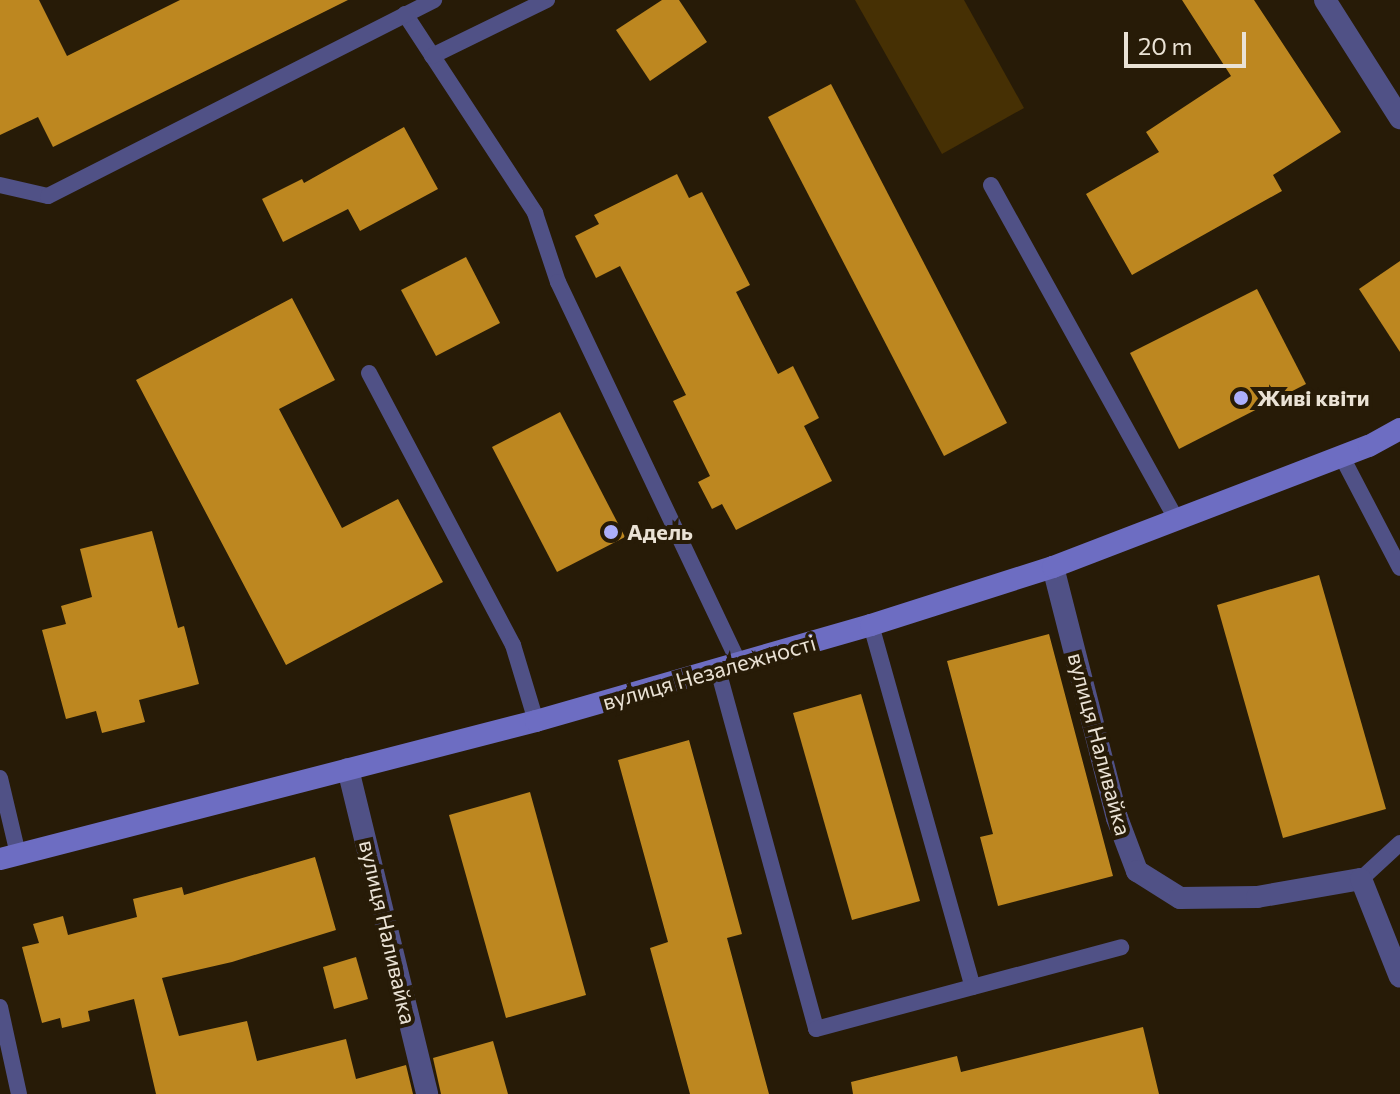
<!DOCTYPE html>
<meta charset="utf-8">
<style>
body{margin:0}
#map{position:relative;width:1400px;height:1094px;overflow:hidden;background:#271b07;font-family:Commissioner,sans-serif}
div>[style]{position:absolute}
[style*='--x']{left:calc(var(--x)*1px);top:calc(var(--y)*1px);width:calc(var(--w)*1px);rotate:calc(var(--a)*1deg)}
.green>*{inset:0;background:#463004}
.building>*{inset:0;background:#bd8720}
.service>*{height:16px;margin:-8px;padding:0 8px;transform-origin:8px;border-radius:8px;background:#505186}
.minor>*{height:22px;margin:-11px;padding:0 11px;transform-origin:11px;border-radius:11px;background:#505186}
.secondary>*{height:22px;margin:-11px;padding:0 11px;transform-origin:11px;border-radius:11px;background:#6d6dc2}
.dots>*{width:22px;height:22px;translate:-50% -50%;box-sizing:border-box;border:4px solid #271b07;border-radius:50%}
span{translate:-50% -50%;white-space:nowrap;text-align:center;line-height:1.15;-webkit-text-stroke:8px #271b07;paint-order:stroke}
.poi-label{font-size:22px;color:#eae2d5;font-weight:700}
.left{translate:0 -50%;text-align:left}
.street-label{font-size:22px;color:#eae2d5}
.scale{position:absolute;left:1124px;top:32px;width:122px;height:36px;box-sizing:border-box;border:4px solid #eae2d5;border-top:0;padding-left:10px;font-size:24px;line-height:28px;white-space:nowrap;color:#eae2d5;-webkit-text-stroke:6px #271b07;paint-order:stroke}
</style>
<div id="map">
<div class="green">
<i style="clip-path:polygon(855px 0,964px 0,1024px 108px,942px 154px)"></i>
</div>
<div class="building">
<i style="clip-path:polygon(0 0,39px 0,67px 56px,180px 0,348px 0,53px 147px,38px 117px,0 135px)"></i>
<i style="clip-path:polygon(662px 0,679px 0,707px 42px,650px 81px,616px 30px)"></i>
<i style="clip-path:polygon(1182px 0,1254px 0,1341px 132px,1273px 175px,1282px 191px,1132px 275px,1086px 194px,1159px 152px,1146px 132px,1231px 76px)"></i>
<i style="clip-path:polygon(831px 84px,1007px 423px,944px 456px,768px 117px)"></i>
<i style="clip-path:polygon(404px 127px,438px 189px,360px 231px,348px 209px,283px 242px,262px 199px,302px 179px,304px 183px)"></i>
<i style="clip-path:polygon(677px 174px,689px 198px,702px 192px,750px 285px,736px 292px,778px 374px,793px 366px,819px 418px,804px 426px,832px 481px,736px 530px,722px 504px,712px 509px,698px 482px,710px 476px,673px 401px,686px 395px,620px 266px,596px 278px,575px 236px,599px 224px,594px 215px)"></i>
<i style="clip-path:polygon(466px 257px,500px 323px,436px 356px,401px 290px)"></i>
<i style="clip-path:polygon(1400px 261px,1400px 352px,1359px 289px)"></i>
<i style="clip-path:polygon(1257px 289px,1306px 384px,1179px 449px,1130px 353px)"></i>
<i style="clip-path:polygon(292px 298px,335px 380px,279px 409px,342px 528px,398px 499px,443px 582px,286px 665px,136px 380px)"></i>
<i style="clip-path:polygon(560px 412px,625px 537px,557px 572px,492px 447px)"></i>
<i style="clip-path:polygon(152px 531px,178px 628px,184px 626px,199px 684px,139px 700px,145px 722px,102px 733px,96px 711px,66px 719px,42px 630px,66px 624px,61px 606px,92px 597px,80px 549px)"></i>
<i style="clip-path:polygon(1319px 575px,1386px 809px,1283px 838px,1217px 605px)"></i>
<i style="clip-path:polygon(1049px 634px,1113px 876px,998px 906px,980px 837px,993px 834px,947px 661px)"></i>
<i style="clip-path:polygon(861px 694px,920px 901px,852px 920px,793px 713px)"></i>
<i style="clip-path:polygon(689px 740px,742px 934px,727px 938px,769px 1094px,690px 1094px,650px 948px,668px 942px,618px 760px)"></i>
<i style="clip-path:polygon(530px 792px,586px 995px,506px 1018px,449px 815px)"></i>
<i style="clip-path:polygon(315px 857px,336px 930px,232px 962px,162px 978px,179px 1036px,247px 1021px,257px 1061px,346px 1039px,356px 1079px,406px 1065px,413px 1094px,156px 1094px,134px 999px,88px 1011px,90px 1021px,62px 1028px,60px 1018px,42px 1023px,22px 947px,39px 943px,33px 924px,63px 916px,68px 935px,137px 917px,133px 899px,182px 887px,184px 895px)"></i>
<i style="clip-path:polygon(356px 957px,368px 999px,334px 1009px,323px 967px)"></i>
<i style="clip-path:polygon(1143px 1027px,1159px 1094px,853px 1094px,851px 1082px,957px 1056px,961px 1072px)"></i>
<i style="clip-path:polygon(493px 1041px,508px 1094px,441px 1094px,433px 1058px)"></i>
</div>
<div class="service">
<i style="--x:405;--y:14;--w:238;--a:56.8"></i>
<i style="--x:535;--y:213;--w:73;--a:71.6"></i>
<i style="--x:558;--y:282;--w:423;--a:64.6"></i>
<i style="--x:432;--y:56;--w:128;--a:-26"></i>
<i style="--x:0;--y:185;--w:49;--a:12.9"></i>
<i style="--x:48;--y:196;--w:433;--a:-26.9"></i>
<i style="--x:991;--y:185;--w:383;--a:61"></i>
<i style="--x:369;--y:373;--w:308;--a:62.1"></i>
<i style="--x:513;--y:645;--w:79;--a:73.2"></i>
<i style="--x:1342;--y:457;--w:125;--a:62.4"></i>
<i style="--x:871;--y:625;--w:376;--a:74.3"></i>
<i style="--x:718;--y:670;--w:372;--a:74.7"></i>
<i style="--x:816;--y:1029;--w:316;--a:-15"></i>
<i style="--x:0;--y:778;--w:78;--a:76.7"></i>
<i style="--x:1361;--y:879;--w:53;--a:-42.7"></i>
<i style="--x:0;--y:1007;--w:89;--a:77.7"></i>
</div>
<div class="minor">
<i style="--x:1325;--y:0;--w:140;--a:57.6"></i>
<i style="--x:1053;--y:567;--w:259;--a:75.7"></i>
<i style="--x:1117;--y:818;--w:57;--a:69.3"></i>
<i style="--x:1137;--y:871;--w:51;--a:32.1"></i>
<i style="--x:1180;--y:898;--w:77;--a:-0.7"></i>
<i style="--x:1257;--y:897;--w:106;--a:-9.8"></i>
<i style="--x:1361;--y:879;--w:105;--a:68.3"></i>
<i style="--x:348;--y:769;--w:334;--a:76.3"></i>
</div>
<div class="secondary">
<i style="--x:0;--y:859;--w:553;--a:-14.44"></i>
<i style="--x:536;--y:721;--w:348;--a:-16"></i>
<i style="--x:871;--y:625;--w:191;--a:-17.7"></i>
<i style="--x:1053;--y:567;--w:338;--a:-21"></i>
<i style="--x:1369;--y:446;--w:35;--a:-29"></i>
</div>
<div class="dots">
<i style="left:1241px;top:398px;background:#acaffb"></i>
<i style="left:611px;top:532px;background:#acaffb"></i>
</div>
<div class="poi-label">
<span class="left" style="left:1257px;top:398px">Живі квіти</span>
<span class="left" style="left:627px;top:532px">Адель</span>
</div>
<div class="street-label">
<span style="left:709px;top:672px;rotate:-16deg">вулиця Незалежності</span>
<span style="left:1100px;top:744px;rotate:75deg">вулиця Наливайка</span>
<span style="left:388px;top:932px;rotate:77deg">вулиця Наливайка</span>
</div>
<div class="scale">20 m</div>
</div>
